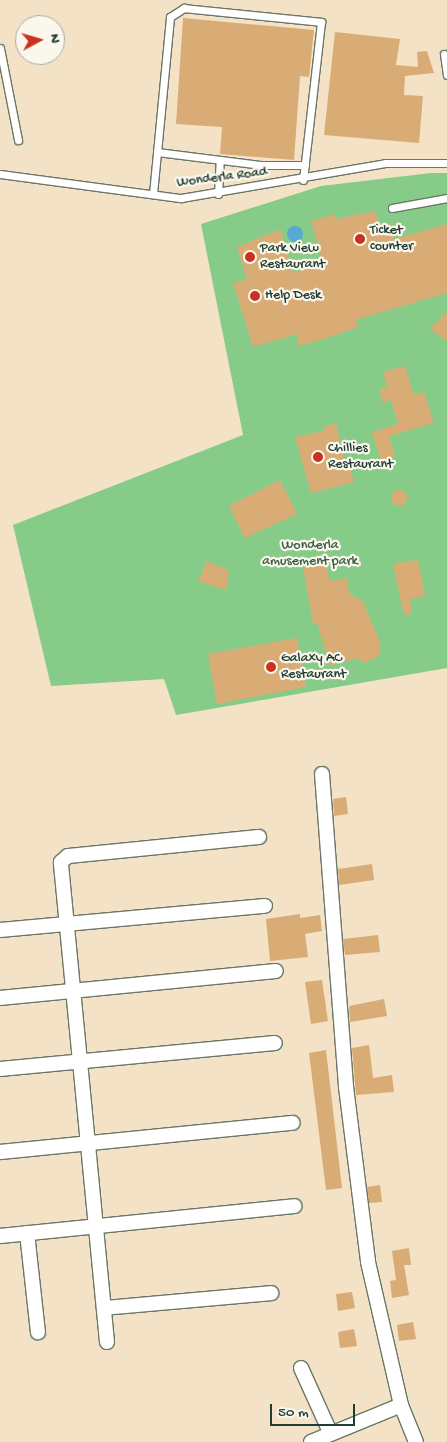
<!DOCTYPE html>
<style>
body{margin:0}
#map{position:relative;width:447px;height:1442px;overflow:hidden;background:#f3e2c5;font-family:"Gochi Hand",sans-serif}
div>[style]{position:absolute}
[style*='--x']{left:calc(var(--x)*1px);top:calc(var(--y)*1px);width:calc(var(--w)*1px);rotate:calc(var(--a)*1deg)}
.green>*{inset:0;background:#86cc88}
.water>*{inset:0;background:#58a9d2}
.round{border-radius:50%}
.building>*{inset:0;background:#d9ac76}
.roads{filter:drop-shadow(1px 0 #697767) drop-shadow(-1px 0 #697767) drop-shadow(0 1px #697767) drop-shadow(0 -1px #697767)}
.lane>*{height:7px;margin:-3.5px;padding:0 3.5px;transform-origin:3.5px;border-radius:3.5px;background:#fff}
.street>*{height:14px;margin:-7px;padding:0 7px;transform-origin:7px;border-radius:7px;background:#fff}
.dots>*{width:14px;height:14px;translate:-50% -50%;box-sizing:border-box;border:2px solid #fbf7ec;border-radius:50%}
span{translate:-50% -50%;white-space:nowrap;text-align:center;line-height:1.15;-webkit-text-stroke:4.5px #fbf7ec;paint-order:stroke}
.street-label{font-size:14px;color:#1f3d34}
.poi-label{font-size:14px;color:#1f3d34}
.left{translate:0 -50%;text-align:left}
.park-label{font-size:14px;color:#396149}
.north{position:absolute;left:15px;top:15px;width:50px;height:50px;box-sizing:border-box;background:#fbf7ec;border:1px solid #a3ada2;border-radius:50%;rotate:84deg;font-size:14px;font-weight:700;line-height:20px;text-align:center;color:#1f3d34}
.north::after{content:'';display:block;margin:auto;width:18px;height:22px;background:#c8321e;clip-path:polygon(50% 0,100% 100%,50% 72%,0 100%)}
.scale{position:absolute;left:270px;top:1404px;width:85px;height:22px;box-sizing:border-box;border:2px solid #1f3d34;border-top:0;padding-left:6px;font-size:15px;line-height:18px;white-space:nowrap;color:#1f3d34;-webkit-text-stroke:4px #fbf7ec;paint-order:stroke}
</style>
<div id="map">
<div class="green">
<i style="clip-path:polygon(431px 173px,447px 173px,447px 668px,176px 715px,164px 679px,51px 686px,13px 525px,243px 435px,201px 224px,321px 186px)"></i>
</div>
<div class="water">
<i class="round" style="left:287px;top:226px;width:16px;height:16px"></i>
</div>
<div class="building">
<i style="clip-path:polygon(183px 18px,314px 30px,309px 77px,300px 76px,294px 160px,220px 154px,222px 127px,176px 124px)"></i>
<i style="clip-path:polygon(335px 32px,400px 39px,396px 65px,418px 67px,417px 52px,427px 51px,434px 73px,405px 76px,404px 95px,423px 96px,419px 143px,324px 135px)"></i>
<i style="clip-path:polygon(375px 211px,380px 226px,389px 223px,394px 239px,447px 224px,447px 293px,355px 320px,359px 327px,324px 339px,298px 346px,297px 334px,253px 347px,233px 283px,247px 279px,237px 247px,280px 229px,293px 273px,323px 264px,311px 221px,335px 214px,336px 219px)"></i>
<i style="clip-path:polygon(447px 312px,447px 341px,430px 329px)"></i>
<i style="clip-path:polygon(405px 366px,414px 395px,424px 392px,434px 423px,389px 436px,395px 457px,381px 461px,372px 432px,398px 424px,391px 400px,383px 403px,379px 390px,387px 387px,383px 372px)"></i>
<i style="clip-path:polygon(336px 423px,346px 468px,350px 467px,354px 482px,311px 493px,295px 437px,324px 431px,323px 427px)"></i>
<i style="clip-path:polygon(280px 480px,297px 514px,245px 538px,229px 506px)"></i>
<i class="round" style="left:391px;top:490px;width:16px;height:16px"></i>
<i style="clip-path:polygon(418px 560px,425px 596px,410px 599px,412px 613px,404px 615px,393px 564px)"></i>
<i style="clip-path:polygon(207px 561px,229px 571px,226px 590px,198px 581px)"></i>
<i style="clip-path:polygon(326px 564px,330px 581px,347px 578px,349px 593px,363px 602px,380px 642px,380px 655px,365px 663px,357px 658px,330px 666px,317px 623px,313px 624px,303px 567px)"></i>
<i style="clip-path:polygon(297px 638px,306px 687px,217px 704px,208px 654px)"></i>
<i style="clip-path:polygon(346px 797px,348px 814px,334px 816px,333px 799px)"></i>
<i style="clip-path:polygon(372px 864px,374px 880px,339px 885px,338px 869px)"></i>
<i style="clip-path:polygon(300px 914px,300px 918px,320px 915px,322px 931px,305px 934px,308px 957px,270px 961px,266px 919px)"></i>
<i style="clip-path:polygon(378px 935px,380px 952px,345px 955px,343px 939px)"></i>
<i style="clip-path:polygon(322px 980px,328px 1021px,311px 1024px,305px 982px)"></i>
<i style="clip-path:polygon(384px 999px,387px 1016px,350px 1022px,349px 1006px)"></i>
<i style="clip-path:polygon(369px 1045px,373px 1078px,392px 1075px,394px 1092px,356px 1095px,352px 1048px)"></i>
<i style="clip-path:polygon(326px 1050px,342px 1188px,326px 1190px,309px 1053px)"></i>
<i style="clip-path:polygon(380px 1185px,382px 1202px,369px 1203px,367px 1187px)"></i>
<i style="clip-path:polygon(409px 1248px,411px 1265px,404px 1265px,409px 1295px,392px 1298px,390px 1281px,396px 1280px,392px 1251px)"></i>
<i style="clip-path:polygon(352px 1292px,355px 1308px,338px 1311px,336px 1294px)"></i>
<i style="clip-path:polygon(413px 1322px,416px 1339px,399px 1341px,397px 1325px)"></i>
<i style="clip-path:polygon(354px 1329px,357px 1346px,340px 1348px,338px 1332px)"></i>
</div>
<div class="roads">
<div class="lane">
<i style="--x:0;--y:48;--w:94;--a:78.9"></i>
<i style="--x:444;--y:54;--w:21;--a:82"></i>
<i style="--x:157;--y:152;--w:106;--a:7.1"></i>
<i style="--x:262;--y:165;--w:43;--a:0"></i>
<i style="--x:0;--y:174;--w:183;--a:7.6"></i>
<i style="--x:181;--y:198;--w:207;--a:-9.7"></i>
<i style="--x:385;--y:163;--w:62;--a:0"></i>
<i style="--x:153;--y:194;--w:178;--a:-84.5"></i>
<i style="--x:170;--y:17;--w:17;--a:-33"></i>
<i style="--x:184;--y:8;--w:138;--a:5.8"></i>
<i style="--x:321;--y:22;--w:159;--a:96.5"></i>
<i style="--x:218;--y:194;--w:34;--a:-87"></i>
<i style="--x:392;--y:208;--w:56;--a:-10.3"></i>
</div>
<div class="street">
<i style="--x:322;--y:774;--w:314;--a:85.6"></i>
<i style="--x:346;--y:1087;--w:176;--a:82.8"></i>
<i style="--x:368;--y:1262;--w:147;--a:77"></i>
<i style="--x:401;--y:1405;--w:40;--a:68"></i>
<i style="--x:0;--y:930;--w:266;--a:-5.2"></i>
<i style="--x:0;--y:998;--w:277;--a:-5.6"></i>
<i style="--x:0;--y:1069;--w:276;--a:-5.4"></i>
<i style="--x:0;--y:1152;--w:294;--a:-5.7"></i>
<i style="--x:27;--y:1233;--w:100;--a:83.7"></i>
<i style="--x:0;--y:1236;--w:296;--a:-5.8"></i>
<i style="--x:104;--y:1308;--w:168;--a:-5.1"></i>
<i style="--x:107;--y:1342;--w:482;--a:-95.5"></i>
<i style="--x:61;--y:862;--w:9;--a:-41"></i>
<i style="--x:68;--y:856;--w:192;--a:-5.7"></i>
<i style="--x:301;--y:1368;--w:72;--a:65.6"></i>
<i style="--x:311;--y:1442;--w:97;--a:-22.3"></i>
</div>
</div>
<div class="dots">
<i style="left:360px;top:239px;background:#c8321e"></i>
<i style="left:250px;top:257px;background:#c8321e"></i>
<i style="left:255px;top:296px;background:#c8321e"></i>
<i style="left:318px;top:457px;background:#c8321e"></i>
<i style="left:271px;top:667px;background:#c8321e"></i>
</div>
<div class="street-label">
<span style="left:222px;top:178px;rotate:-7deg">Wonderla Road</span>
</div>
<div class="poi-label">
<span class="left" style="left:370px;top:239px">Ticket<br>counter</span>
<span class="left" style="left:260px;top:257px">Park View<br>Restaurant</span>
<span class="left" style="left:265px;top:296px">Help Desk</span>
<span class="left" style="left:328px;top:457px">Chillies<br>Restaurant</span>
<span class="left" style="left:281px;top:667px">Galaxy AC<br>Restaurant</span>
</div>
<div class="park-label">
<span style="left:310px;top:554px">Wonderla<br>amusement park</span>
</div>
<div class="north">N</div>
<div class="scale">50 m</div>
</div>
